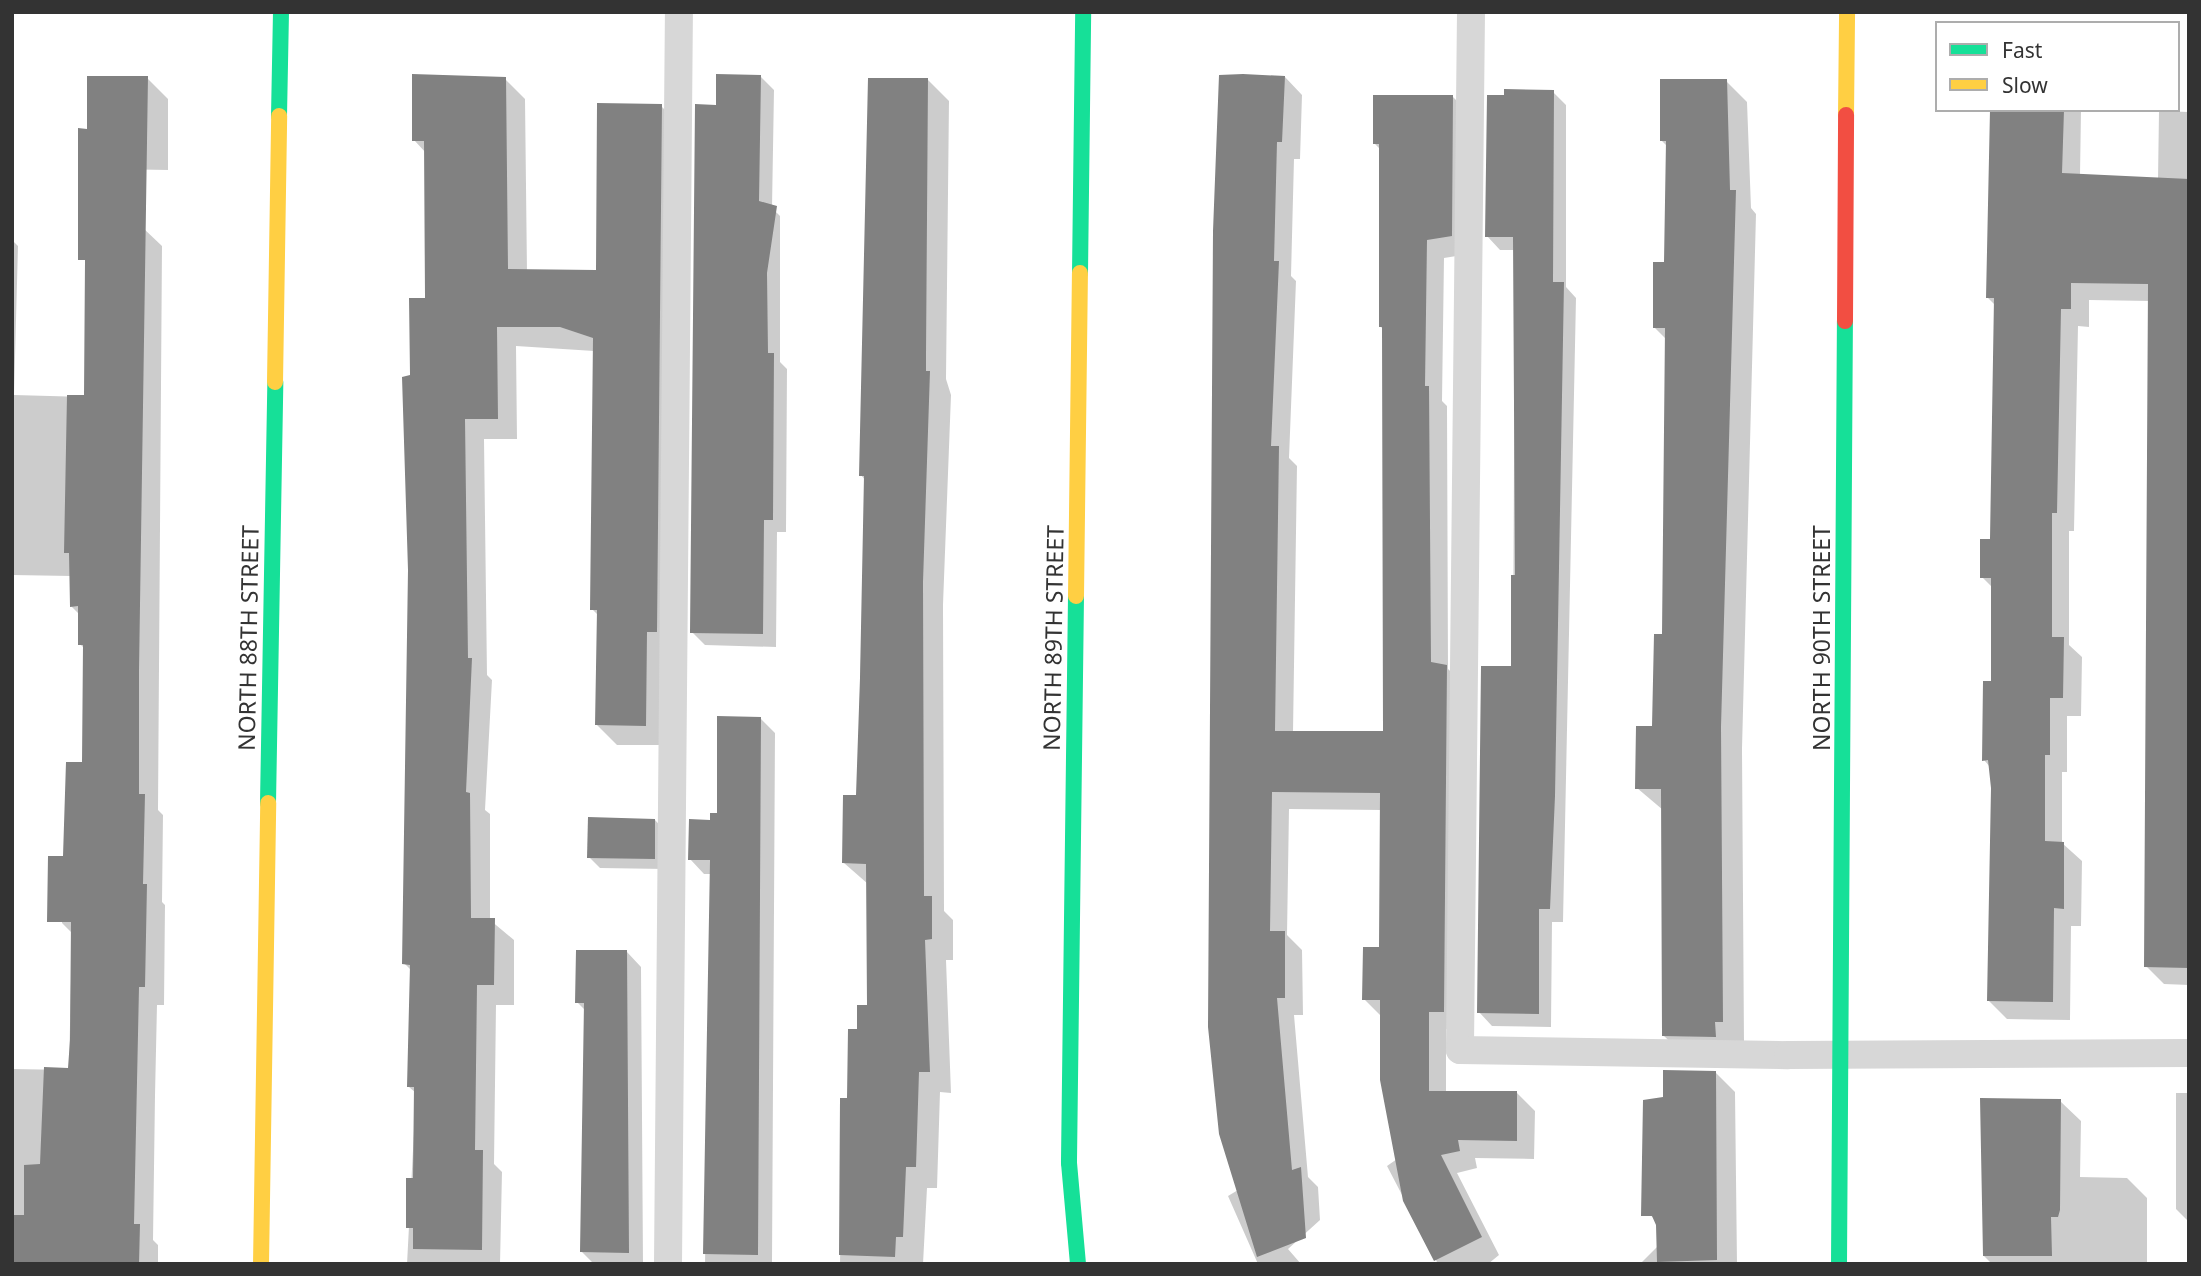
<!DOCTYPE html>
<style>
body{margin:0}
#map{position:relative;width:2201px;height:1276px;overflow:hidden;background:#fff;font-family:"Noto Sans",sans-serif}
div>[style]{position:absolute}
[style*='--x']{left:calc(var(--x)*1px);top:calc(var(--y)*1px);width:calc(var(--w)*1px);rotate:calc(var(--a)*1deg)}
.shadow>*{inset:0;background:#0003}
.building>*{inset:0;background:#818181}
.lane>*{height:28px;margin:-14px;padding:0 14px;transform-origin:14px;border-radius:14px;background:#d7d7d7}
.fast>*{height:16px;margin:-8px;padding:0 8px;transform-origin:8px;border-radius:8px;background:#16e098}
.slow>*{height:16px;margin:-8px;padding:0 8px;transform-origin:8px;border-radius:8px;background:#ffcf43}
.jam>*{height:16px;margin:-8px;padding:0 8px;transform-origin:8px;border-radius:8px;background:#f24e42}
span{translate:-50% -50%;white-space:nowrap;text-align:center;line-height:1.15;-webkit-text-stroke:7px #fff;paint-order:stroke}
.street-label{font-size:23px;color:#333}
.frame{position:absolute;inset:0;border:14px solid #333;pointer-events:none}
.legend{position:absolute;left:1935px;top:21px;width:245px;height:91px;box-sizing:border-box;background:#fff;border:2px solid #adadad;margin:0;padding:9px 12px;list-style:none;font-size:21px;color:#333}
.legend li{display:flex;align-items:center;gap:14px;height:35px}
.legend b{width:35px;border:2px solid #adadad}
</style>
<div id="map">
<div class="shadow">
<i style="clip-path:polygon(761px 77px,774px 90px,772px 208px,780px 216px,780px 362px,787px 369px,786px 532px,777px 532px,776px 647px,705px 645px,692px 632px,718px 107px)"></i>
<i style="clip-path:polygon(1285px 77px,1302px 95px,1300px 159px,1294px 159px,1291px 276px,1296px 281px,1289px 458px,1297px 466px,1293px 733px,1385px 733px,1384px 330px,1380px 326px,1381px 150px,1375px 144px,1453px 97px,1471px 115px,1469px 254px,1444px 258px,1442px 401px,1447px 406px,1448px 669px,1465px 685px,1461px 1029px,1446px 1029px,1446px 1093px,1517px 1093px,1535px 1111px,1534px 1159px,1475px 1158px,1477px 1168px,1457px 1173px,1499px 1255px,1488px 1264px,1438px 1264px,1387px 1166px,1397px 1159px,1381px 1016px,1364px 999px,1381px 949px,1381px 810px,1289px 809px,1287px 935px,1302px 950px,1303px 1015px,1294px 1015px,1308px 1177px,1318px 1187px,1320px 1220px,1288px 1249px,1301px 1264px,1258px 1264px,1228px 1196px,1238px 1190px,1216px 184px)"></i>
<i style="clip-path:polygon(147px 78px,168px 99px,168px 170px,110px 169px)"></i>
<i style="clip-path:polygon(505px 79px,525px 99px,527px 271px,598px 272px,661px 106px,681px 126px,665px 745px,617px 745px,596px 724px,598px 615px,592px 609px,594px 351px,516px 346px,517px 439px,484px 439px,487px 675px,492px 680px,485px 810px,490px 814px,490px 920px,514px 940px,514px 1005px,496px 1005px,494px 1164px,502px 1172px,500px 1264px,407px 1264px,416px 1093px,409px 1087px,411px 970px,404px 963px,411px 377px,427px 300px,426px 153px,414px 140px)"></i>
<i style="clip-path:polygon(928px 80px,949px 101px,946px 379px,951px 395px,943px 605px,944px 911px,953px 920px,953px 960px,946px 960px,951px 1093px,940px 1092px,937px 1188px,927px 1188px,923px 1264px,840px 1264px,842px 1100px,848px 1100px,868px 1007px,868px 884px,844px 863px,857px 797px,866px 481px,861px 475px)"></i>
<i style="clip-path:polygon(1726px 81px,1747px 102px,1751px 208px,1756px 214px,1742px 749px,1744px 1043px,1686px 1057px,1664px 1036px,1663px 810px,1637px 788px,1654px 728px,1664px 636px,1666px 339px,1654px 327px,1666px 264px,1668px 147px,1661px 140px)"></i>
<i style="clip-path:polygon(1553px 92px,1566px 105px,1566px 287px,1576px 298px,1563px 922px,1552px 922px,1551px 1027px,1492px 1026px,1479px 1012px,1513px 667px,1515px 250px,1500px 250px,1487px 236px)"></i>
<i style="clip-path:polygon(1991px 110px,2081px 110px,2080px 175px,2158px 179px,2159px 111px,2189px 112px,2189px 985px,2164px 984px,2146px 966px,2150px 301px,2089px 300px,2089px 327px,2078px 326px,2074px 531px,2069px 531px,2069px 645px,2082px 657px,2081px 716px,2067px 716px,2067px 772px,2062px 772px,2062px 843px,2082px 861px,2081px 926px,2071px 926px,2070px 1020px,2007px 1019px,1989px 1001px,1993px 788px,1990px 767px,1984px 760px,1993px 683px,1993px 588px,1982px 577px,1992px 541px,1996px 306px,1988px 298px)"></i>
<i style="clip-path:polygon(142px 227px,162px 246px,158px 810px,163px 815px,162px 902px,165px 905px,164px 1005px,157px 1005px,155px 1096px,153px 1240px,158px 1245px,158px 1264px,12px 1264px,12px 1069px,69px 1070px,72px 933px,62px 923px,68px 764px,84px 764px,85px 649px,80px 644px,80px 615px,71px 606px,71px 576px,12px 575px,12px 240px,18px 246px,14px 395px,86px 397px)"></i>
<i style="clip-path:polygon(761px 719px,775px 733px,772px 1264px,705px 1264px,711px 874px,704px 874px,690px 859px,719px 815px)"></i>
<i style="clip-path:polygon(655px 820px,665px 831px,665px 869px,600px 868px,589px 857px)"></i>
<i style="clip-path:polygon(627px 952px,641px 967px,643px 1264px,594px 1264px,582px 1252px,586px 1011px,577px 1002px)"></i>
<i style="clip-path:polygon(1715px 1072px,1735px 1092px,1737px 1264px,1640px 1264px,1697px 1207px,1663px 1227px,1643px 1208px,1665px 1099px)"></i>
<i style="clip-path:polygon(2176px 1093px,2189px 1093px,2189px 1222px,2176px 1209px)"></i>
<i style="clip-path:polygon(2060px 1101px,2081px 1121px,2080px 1177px,2127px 1178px,2147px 1198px,2147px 1264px,1992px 1264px,1984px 1256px)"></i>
</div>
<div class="building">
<i style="clip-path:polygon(412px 74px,506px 77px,508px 269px,596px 270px,597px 103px,662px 104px,657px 632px,647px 632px,646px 726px,595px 725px,597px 610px,590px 610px,593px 338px,560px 327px,497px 327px,498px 419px,465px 419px,468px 658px,472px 658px,466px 792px,470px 793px,471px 918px,495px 918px,494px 985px,477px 985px,475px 1150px,483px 1150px,482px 1250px,413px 1249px,413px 1228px,406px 1228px,406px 1178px,413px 1178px,414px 1087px,407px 1087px,410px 965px,402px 964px,408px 570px,402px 377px,410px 375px,409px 298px,425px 298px,424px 141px,412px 141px)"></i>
<i style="clip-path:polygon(716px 74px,761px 75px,759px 201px,777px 206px,767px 273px,768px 353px,774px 353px,773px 520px,764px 520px,763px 634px,690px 633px,695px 104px,716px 105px)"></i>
<i style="clip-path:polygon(1243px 74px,1285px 76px,1282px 142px,1277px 142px,1274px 261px,1279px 261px,1271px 446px,1279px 446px,1275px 731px,1383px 731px,1382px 327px,1379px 327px,1379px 144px,1373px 144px,1373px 95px,1453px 95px,1452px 236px,1427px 240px,1425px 386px,1429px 386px,1431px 662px,1447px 665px,1444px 1012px,1429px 1012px,1429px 1091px,1517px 1091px,1517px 1141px,1458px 1140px,1460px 1151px,1441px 1155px,1482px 1237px,1434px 1261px,1403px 1201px,1380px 1080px,1380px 1000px,1362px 1000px,1363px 947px,1379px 947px,1380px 793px,1272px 792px,1270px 931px,1285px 931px,1285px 998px,1277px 998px,1292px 1170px,1301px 1167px,1306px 1238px,1257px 1257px,1219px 1134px,1208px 1027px,1213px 231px,1219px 75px)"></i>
<i style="clip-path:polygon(87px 76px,148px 76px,139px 671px,139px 794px,145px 794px,143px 884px,147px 884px,145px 987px,139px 987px,134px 1224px,140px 1224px,139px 1264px,12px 1264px,12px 1215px,24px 1215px,24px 1165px,40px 1164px,44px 1067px,68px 1068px,70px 1040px,71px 922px,47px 922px,48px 856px,63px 856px,66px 762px,82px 762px,83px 645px,78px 645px,78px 606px,70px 607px,69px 553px,64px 553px,67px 395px,84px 395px,85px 260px,78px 260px,78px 128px,87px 129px)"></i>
<i style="clip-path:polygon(868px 78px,928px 78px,926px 356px,926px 371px,930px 371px,923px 582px,924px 896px,932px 896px,932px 939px,925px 940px,930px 1072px,919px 1072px,916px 1167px,906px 1167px,903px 1237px,896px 1237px,895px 1257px,839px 1255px,840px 1098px,847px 1098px,848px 1029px,857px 1029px,857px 1005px,867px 1005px,866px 864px,842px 863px,843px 795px,856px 795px,860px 678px,864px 476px,859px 476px)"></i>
<i style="clip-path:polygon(1660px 79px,1727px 79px,1730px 190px,1736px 190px,1721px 727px,1723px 1022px,1715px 1022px,1716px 1037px,1662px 1036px,1661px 789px,1635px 789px,1636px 726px,1652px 726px,1654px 634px,1662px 634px,1665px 328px,1653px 328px,1653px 262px,1664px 262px,1666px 141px,1660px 141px)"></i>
<i style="clip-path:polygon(1504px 89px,1554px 90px,1553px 282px,1564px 282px,1555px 796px,1550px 909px,1539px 909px,1539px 1014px,1477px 1013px,1481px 666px,1511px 666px,1511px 575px,1515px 575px,1513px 237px,1485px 237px,1487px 95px,1504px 95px)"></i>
<i style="clip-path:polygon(1990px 110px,2064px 110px,2062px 173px,2189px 179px,2189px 968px,2144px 967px,2148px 284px,2071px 283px,2071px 309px,2061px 309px,2057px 513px,2052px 513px,2052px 637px,2064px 637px,2063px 698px,2050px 698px,2050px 755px,2045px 755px,2045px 841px,2064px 842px,2064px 909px,2054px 908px,2053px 1002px,1987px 1001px,1991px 788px,1988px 760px,1982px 761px,1983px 681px,1991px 681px,1991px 578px,1980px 578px,1980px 539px,1990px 539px,1994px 298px,1986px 298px)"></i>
<i style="clip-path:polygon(717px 716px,761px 717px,758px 1255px,703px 1254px,710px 860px,688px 860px,689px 819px,710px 820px,710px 813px,717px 813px)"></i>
<i style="clip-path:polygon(588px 817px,655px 819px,655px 859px,587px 858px)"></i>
<i style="clip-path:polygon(576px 950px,627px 950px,629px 1253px,580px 1252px,584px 1003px,575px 1003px)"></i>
<i style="clip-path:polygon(1663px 1070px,1716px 1071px,1717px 1260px,1657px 1262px,1656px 1225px,1652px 1216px,1641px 1216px,1643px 1100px,1663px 1097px)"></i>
<i style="clip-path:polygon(1980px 1098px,2061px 1099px,2060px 1210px,2058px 1217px,2051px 1217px,2052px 1256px,1983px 1256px)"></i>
</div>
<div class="lane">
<i style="--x:1471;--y:12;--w:1038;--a:90.61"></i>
<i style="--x:1460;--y:1050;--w:328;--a:0.9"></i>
<i style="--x:1788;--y:1055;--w:401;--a:-0.3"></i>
<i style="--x:668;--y:1264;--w:1252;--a:-89.5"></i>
</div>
<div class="fast">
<i style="--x:279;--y:116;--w:104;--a:-88.9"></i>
<i style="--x:1080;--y:273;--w:261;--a:-89.3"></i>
<i style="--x:1076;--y:596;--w:567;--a:90.71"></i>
<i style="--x:1069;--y:1163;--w:101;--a:84.9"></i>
<i style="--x:268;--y:803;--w:421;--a:-89"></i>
<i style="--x:1839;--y:1264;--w:943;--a:-89.64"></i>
</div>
<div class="slow">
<i style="--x:1846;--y:115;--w:103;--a:-89.4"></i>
<i style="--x:275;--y:382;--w:266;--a:-89.1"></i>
<i style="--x:1076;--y:596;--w:323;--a:-89.3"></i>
<i style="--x:261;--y:1264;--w:461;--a:-89.1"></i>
</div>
<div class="jam">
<i style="--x:1845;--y:321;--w:206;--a:-89.7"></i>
</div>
<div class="street-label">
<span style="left:248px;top:638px;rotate:-89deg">NORTH 88TH STREET</span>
<span style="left:1053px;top:638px;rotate:-89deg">NORTH 89TH STREET</span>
<span style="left:1821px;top:638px;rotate:-90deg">NORTH 90TH STREET</span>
</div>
<div class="frame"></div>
<ul class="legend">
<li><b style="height:9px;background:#16e098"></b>Fast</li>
<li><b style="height:9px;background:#ffcf43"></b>Slow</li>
</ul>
</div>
